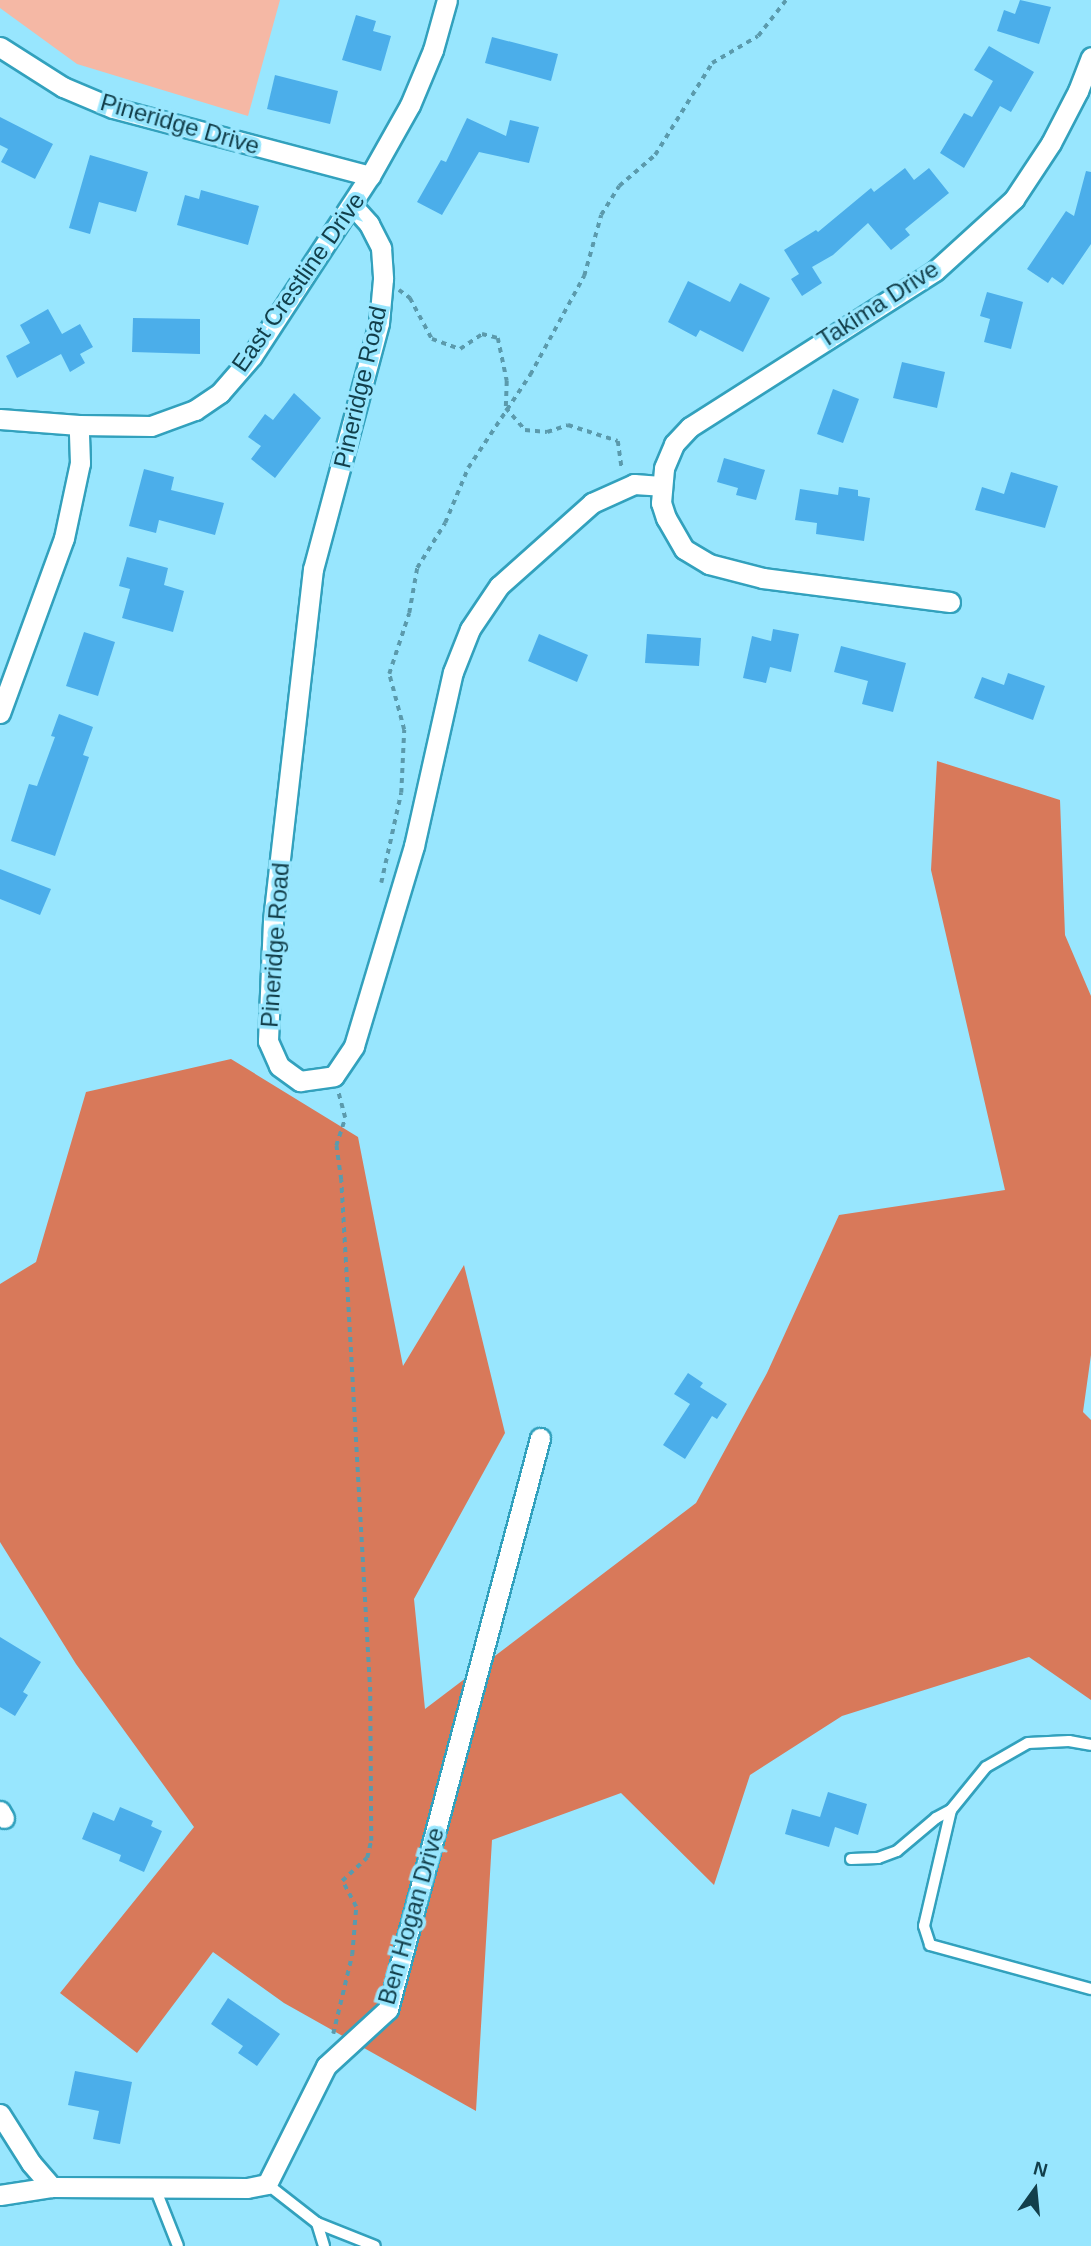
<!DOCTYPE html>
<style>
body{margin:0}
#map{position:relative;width:1091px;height:2246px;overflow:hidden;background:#98e6fe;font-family:Arial,sans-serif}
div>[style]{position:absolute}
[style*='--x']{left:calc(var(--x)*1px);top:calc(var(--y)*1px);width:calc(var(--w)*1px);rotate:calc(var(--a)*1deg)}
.green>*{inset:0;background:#f5b8a5}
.forest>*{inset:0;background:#d8795a}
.building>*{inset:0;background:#4baeea}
.path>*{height:3.5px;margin-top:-1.75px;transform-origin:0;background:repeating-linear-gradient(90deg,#5b9aac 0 5px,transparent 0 10px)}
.roads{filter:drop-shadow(2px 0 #32a1bd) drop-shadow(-2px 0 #32a1bd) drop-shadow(0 2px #32a1bd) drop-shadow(0 -2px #32a1bd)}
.lane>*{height:10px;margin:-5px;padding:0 5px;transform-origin:5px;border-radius:5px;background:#fff}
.street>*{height:19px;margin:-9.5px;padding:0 9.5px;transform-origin:9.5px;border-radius:9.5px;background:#fff}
span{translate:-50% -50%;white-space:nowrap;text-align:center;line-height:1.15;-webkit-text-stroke:7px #98e6fe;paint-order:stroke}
.street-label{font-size:24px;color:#123f4b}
.north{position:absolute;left:1000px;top:2155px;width:70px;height:70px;-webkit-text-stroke:5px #98e6fe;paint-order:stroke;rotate:15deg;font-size:19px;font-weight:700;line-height:28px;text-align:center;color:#123f4b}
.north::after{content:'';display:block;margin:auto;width:24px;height:32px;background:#123f4b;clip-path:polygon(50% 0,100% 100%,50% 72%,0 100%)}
</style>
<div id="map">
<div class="green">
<i style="clip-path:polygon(0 0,280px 0,248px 116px,77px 64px,0 8px)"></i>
</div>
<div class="forest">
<i style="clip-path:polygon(937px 761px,1060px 800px,1065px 935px,1091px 996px,1091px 1355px,1083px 1412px,1091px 1420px,1091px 1700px,1029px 1657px,842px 1716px,750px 1775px,714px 1885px,621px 1793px,492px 1840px,476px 2111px,284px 2003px,213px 1952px,137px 2053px,60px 1993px,194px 1827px,76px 1664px,0 1542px,0 1284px,36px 1262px,86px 1092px,231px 1059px,358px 1137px,403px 1366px,464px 1265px,505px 1433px,414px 1599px,425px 1709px,696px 1503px,767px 1373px,839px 1215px,1005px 1190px,931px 870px)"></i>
</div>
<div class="building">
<i style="clip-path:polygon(1020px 0,1051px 7px,1039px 44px,997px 31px,1004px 10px,1015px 14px)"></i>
<i style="clip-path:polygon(356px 15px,376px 21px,373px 31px,391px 36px,381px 71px,342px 60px)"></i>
<i style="clip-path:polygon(492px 37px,558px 54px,551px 81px,485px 63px)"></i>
<i style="clip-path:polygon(989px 46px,1034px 72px,1011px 112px,1000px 106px,964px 168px,940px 153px,964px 113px,972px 117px,993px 81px,974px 70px)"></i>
<i style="clip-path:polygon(275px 75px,338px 91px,330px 124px,267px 109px)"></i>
<i style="clip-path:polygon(0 117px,53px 144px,35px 179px,1px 162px,8px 149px,0 145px)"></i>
<i style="clip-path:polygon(467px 118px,506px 136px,510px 120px,539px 127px,529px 163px,479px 152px,442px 215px,417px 202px,441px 160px,446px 162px)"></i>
<i style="clip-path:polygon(90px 155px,148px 172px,136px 212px,99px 202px,90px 234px,69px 228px)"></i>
<i style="clip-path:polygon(905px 168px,914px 180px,929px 168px,949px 193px,905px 229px,910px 235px,891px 250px,868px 223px,833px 255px,812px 267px,822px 283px,802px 296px,791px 279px,799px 274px,784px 250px,816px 230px,818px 232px,871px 188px,874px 192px)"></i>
<i style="clip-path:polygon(1086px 171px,1091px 172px,1091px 244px,1063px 285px,1052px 277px,1048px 283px,1027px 269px,1066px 211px,1074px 216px)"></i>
<i style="clip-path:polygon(201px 190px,259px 206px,248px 245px,177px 225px,185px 195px,199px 199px)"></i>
<i style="clip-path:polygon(688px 281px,730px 302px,740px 283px,770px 298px,743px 352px,700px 330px,696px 337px,668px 322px)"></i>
<i style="clip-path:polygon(987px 292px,1023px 302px,1011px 349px,984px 342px,990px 319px,980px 316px)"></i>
<i style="clip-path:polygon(48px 309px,62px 334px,80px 324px,93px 347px,80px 354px,85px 363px,70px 372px,61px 354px,17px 378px,6px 356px,30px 343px,20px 325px)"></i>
<i style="clip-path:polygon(133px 318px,200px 319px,200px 354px,132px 352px)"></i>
<i style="clip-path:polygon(902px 362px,945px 372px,937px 408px,893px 398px)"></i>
<i style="clip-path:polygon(833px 389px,859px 399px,843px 443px,817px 434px)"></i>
<i style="clip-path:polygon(294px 393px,321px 418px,275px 478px,251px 459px,261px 446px,248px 437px,265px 414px,273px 420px)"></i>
<i style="clip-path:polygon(724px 458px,765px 470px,756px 500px,736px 495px,738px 488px,717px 482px)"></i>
<i style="clip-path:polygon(144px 469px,174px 477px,171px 490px,224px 503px,215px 535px,159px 520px,156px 533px,129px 526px)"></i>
<i style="clip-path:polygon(1011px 472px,1058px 486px,1045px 528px,975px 510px,982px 487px,1004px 494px)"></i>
<i style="clip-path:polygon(839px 487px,858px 490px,858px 496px,870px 498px,864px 541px,816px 534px,817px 523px,795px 520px,800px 489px,838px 495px)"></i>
<i style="clip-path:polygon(127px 557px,168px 568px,164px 585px,184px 591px,173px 632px,122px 618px,130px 589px,119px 586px)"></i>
<i style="clip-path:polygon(773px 629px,799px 634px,791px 672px,770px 667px,766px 683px,743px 678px,752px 636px,771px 641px)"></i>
<i style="clip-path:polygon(84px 632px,115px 642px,98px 696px,66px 686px)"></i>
<i style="clip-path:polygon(539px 634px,588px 655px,577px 682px,528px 661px)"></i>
<i style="clip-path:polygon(647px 634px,701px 638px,699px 666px,645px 663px)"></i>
<i style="clip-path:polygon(841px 646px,906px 663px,893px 712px,862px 704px,868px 681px,834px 672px)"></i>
<i style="clip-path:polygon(1008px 673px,1045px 686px,1033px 720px,974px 698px,982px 677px,1004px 685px)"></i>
<i style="clip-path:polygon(59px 714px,93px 727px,83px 755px,89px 757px,55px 856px,11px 841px,29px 784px,37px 786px,55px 737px,51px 736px)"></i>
<i style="clip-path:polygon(0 869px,51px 889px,40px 915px,0 899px)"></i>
<i style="clip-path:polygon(688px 1373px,703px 1383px,700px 1387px,727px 1404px,717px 1419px,712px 1416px,685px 1459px,663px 1445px,690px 1404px,674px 1394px)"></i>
<i style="clip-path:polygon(0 1637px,41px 1662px,23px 1692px,28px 1695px,15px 1716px,0 1707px)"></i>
<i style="clip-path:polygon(828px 1792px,867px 1804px,858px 1835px,835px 1827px,829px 1847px,785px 1834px,792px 1809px,820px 1817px)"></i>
<i style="clip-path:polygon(120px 1807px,153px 1821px,151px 1826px,162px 1831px,144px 1872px,119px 1861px,121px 1855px,82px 1839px,93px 1812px,114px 1821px)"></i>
<i style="clip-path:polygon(228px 1998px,280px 2034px,257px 2066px,238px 2053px,243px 2046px,211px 2024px)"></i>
<i style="clip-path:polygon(75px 2071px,132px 2082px,120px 2144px,93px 2139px,99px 2111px,68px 2105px)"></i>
</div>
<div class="path">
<i style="--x:399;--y:290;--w:14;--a:36"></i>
<i style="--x:410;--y:298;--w:47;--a:61.8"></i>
<i style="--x:432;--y:339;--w:30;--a:20"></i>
<i style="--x:460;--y:349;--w:27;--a:-34"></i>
<i style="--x:482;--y:334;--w:16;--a:14"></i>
<i style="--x:498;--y:338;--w:44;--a:78.2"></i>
<i style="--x:507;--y:381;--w:27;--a:92"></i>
<i style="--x:506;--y:408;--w:29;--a:49"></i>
<i style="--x:525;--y:430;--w:22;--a:5"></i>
<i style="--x:547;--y:432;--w:22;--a:-18"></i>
<i style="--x:568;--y:425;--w:52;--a:17.7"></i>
<i style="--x:618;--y:441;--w:29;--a:82"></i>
<i style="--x:381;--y:883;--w:92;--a:-77.5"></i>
<i style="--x:401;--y:793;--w:63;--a:-87.3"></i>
<i style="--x:404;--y:730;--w:58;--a:-105"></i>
<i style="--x:389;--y:674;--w:64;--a:-71.8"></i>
<i style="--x:409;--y:613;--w:46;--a:-79.9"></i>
<i style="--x:417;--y:568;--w:53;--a:-58.1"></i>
<i style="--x:445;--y:523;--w:60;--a:-67.3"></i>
<i style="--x:468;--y:468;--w:112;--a:-56.3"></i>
<i style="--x:530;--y:375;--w:113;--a:-61.4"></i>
<i style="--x:584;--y:276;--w:63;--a:-74.4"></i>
<i style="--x:601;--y:215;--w:34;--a:-58"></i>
<i style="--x:619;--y:186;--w:48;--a:-40.7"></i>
<i style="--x:655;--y:155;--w:108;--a:-58.2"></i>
<i style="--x:712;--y:63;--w:53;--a:-30.4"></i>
<i style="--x:758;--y:36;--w:46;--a:-52.1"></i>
<i style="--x:333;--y:2034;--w:81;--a:-76.5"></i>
<i style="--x:352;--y:1955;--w:48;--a:-85.2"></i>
<i style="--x:356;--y:1907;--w:30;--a:-118"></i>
<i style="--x:342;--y:1881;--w:34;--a:-43"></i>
<i style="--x:367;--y:1858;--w:17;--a:-77"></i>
<i style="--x:371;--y:1841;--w:149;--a:-90.4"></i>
<i style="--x:370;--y:1692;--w:513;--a:-93.24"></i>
<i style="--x:341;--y:1180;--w:34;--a:-98"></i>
<i style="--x:336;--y:1146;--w:29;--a:-72"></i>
<i style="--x:345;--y:1118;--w:27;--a:-105"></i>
</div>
<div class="roads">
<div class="lane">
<i style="--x:951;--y:1810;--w:119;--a:103.1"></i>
<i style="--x:924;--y:1926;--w:20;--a:72"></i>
<i style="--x:930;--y:1945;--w:167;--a:15.3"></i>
<i style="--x:851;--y:1859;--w:27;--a:-2"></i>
<i style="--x:878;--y:1858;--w:20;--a:-20"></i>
<i style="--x:897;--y:1851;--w:51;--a:-40.2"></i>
<i style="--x:936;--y:1818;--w:17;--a:-28"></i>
<i style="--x:951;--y:1810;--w:55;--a:-50.9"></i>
<i style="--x:986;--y:1767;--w:48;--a:-29.7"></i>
<i style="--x:1028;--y:1743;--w:41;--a:-2.8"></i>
<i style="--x:1069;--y:1741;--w:22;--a:10"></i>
<i style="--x:267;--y:2184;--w:63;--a:38"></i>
<i style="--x:317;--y:2223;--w:62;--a:21.6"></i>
<i style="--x:155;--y:2188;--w:62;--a:68.4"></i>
<i style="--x:317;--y:2223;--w:24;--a:73"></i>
</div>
<div class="street">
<i style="--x:0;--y:47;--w:75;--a:32.4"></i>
<i style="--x:63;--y:87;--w:54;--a:22.8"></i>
<i style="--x:113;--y:108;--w:266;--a:14.8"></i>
<i style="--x:353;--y:206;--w:24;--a:48"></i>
<i style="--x:369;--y:224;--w:27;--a:63"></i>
<i style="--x:381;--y:248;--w:31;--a:86"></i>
<i style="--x:383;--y:279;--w:44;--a:95.2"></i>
<i style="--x:379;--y:323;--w:255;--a:105"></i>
<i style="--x:313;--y:569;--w:354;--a:96.5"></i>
<i style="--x:273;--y:921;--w:120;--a:92.4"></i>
<i style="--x:268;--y:1041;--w:27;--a:66"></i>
<i style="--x:279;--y:1066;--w:26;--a:36"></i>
<i style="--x:300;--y:1081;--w:34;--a:-8"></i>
<i style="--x:334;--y:1076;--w:36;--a:-56"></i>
<i style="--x:354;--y:1046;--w:209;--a:-73.3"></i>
<i style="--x:414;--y:846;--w:178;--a:-77.4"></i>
<i style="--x:453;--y:672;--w:46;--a:-68.4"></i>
<i style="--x:470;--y:629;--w:52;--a:-56"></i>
<i style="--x:499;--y:586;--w:125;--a:-41.7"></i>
<i style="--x:592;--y:503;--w:46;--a:-24.3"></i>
<i style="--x:634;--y:484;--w:27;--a:4"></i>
<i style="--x:0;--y:419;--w:79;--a:4.3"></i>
<i style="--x:79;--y:425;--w:72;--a:0.8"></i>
<i style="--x:151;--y:426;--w:47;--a:-20"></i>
<i style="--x:195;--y:410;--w:30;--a:-34"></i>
<i style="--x:220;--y:393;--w:49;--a:-49.1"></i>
<i style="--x:252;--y:356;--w:215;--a:-56.8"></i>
<i style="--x:370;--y:176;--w:81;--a:-60.6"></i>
<i style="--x:410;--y:105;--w:60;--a:-67.3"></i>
<i style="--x:433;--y:50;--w:52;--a:-74.4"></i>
<i style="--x:950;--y:602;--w:189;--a:-172.7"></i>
<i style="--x:763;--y:578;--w:56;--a:-165.5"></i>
<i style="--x:709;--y:564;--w:29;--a:-149"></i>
<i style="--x:684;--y:549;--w:36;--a:-120"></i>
<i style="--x:666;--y:518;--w:16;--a:-108"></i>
<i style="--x:661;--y:503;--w:35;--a:-85"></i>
<i style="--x:664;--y:468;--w:26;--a:-67"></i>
<i style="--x:674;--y:444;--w:23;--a:-47"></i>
<i style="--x:690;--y:427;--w:290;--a:-32.5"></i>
<i style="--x:935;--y:271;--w:107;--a:-42.3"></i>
<i style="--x:1014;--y:199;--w:67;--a:-56.5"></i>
<i style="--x:1051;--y:143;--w:59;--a:-62.6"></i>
<i style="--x:1078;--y:91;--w:36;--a:-69"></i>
<i style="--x:0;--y:713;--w:186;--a:-69.9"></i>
<i style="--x:64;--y:538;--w:77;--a:-78"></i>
<i style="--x:80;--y:463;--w:38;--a:-92"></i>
<i style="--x:0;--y:1811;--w:8;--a:60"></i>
<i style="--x:0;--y:2114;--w:58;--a:57.7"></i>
<i style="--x:31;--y:2163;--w:32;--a:49"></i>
<i style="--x:0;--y:2195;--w:53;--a:-8.7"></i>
<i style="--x:52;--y:2187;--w:195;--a:0.3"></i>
<i style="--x:247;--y:2188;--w:20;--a:-11"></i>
<i style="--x:267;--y:2184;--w:132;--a:-63.4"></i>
<i style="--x:326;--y:2066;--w:84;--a:-42.6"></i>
<i style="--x:388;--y:2009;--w:591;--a:-75.09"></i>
</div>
</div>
<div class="street-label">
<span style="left:180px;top:124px;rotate:16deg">Pineridge Drive</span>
<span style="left:298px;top:282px;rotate:-55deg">East Crestline Drive</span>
<span style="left:878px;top:304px;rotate:-33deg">Takima Drive</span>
<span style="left:360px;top:387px;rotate:-77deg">Pineridge Road</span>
<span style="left:275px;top:945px;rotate:-86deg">Pineridge Road</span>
<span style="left:411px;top:1916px;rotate:-74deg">Ben Hogan Drive</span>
</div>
<div class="north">N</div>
</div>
